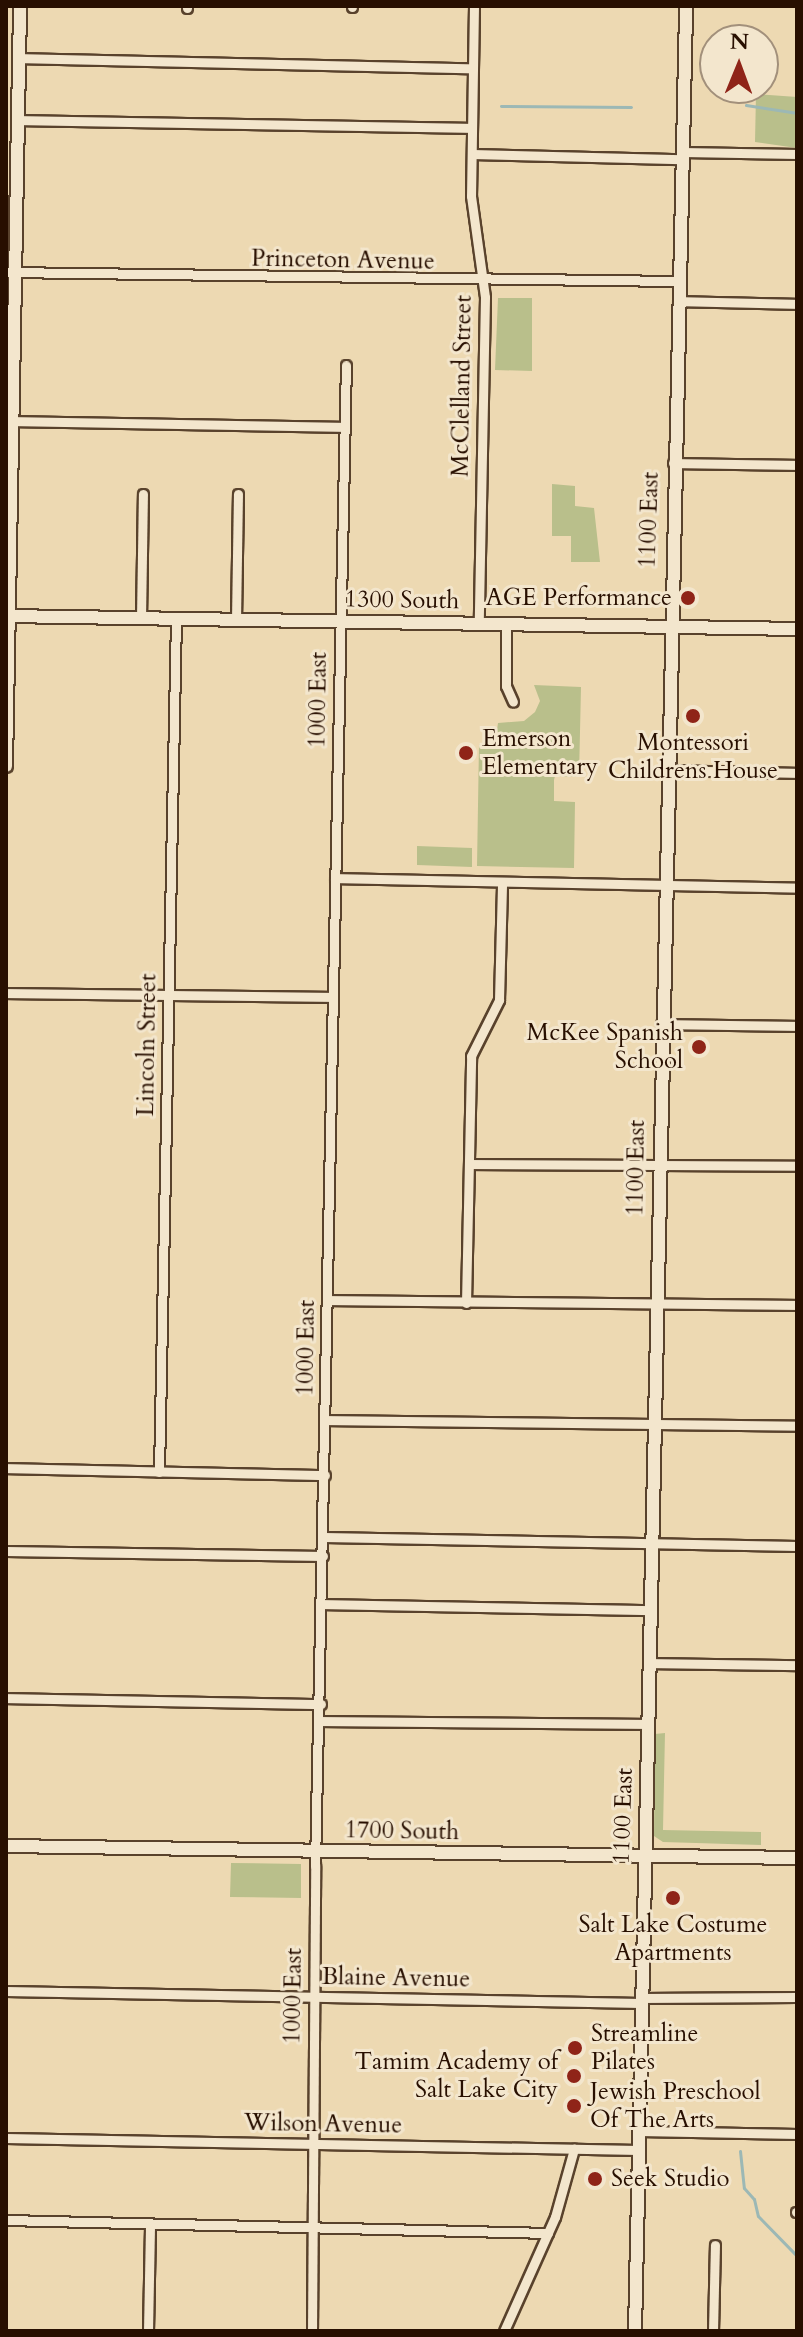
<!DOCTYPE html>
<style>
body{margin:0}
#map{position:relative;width:803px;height:2337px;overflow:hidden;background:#edd9b2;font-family:Cardo,serif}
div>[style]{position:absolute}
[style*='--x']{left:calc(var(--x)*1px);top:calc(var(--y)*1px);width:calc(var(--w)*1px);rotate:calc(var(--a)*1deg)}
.green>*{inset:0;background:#b9bf8b}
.stream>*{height:3px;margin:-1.5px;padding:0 1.5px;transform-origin:1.5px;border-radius:1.5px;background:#9cb8b5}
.roads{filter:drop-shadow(2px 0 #59422c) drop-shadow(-2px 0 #59422c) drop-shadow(0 2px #59422c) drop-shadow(0 -2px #59422c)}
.minor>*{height:9px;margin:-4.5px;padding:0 4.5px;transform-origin:4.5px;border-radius:4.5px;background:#f3e6cd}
.tertiary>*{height:12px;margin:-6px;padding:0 6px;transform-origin:6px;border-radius:6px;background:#f3e6cd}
.dots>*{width:22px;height:22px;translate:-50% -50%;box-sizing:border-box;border:4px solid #f3e6cd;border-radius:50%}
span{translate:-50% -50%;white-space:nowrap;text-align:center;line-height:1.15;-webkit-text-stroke:6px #f3e6cd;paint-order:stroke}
.street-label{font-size:24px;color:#280f00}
.poi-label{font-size:24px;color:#280f00}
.right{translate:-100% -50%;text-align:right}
.left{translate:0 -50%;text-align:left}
.frame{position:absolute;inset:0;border:8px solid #280f00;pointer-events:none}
.north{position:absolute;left:699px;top:24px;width:80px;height:80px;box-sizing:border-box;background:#f3e6cd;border:2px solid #a2907b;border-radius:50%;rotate:1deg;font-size:22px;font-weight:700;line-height:32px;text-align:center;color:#280f00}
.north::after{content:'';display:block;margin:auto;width:28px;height:36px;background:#8f2418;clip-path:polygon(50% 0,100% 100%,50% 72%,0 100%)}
</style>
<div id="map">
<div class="green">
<i style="clip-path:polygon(756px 94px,797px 97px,797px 148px,755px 142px)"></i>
<i style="clip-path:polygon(498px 298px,532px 298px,532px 371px,495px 370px)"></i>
<i style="clip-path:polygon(552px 484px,575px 486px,575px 506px,594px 508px,600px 562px,571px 562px,571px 536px,552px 536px)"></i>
<i style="clip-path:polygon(534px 685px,581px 687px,579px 777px,555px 776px,554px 780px,554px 801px,575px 802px,574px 868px,477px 866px,479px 744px,495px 744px,498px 723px,524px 721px,535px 712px,540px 701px)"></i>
<i style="clip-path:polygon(417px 846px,472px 848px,472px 867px,417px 865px)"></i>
<i style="clip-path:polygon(665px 1733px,663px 1830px,761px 1832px,761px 1845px,663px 1842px,654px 1836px,655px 1734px)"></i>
<i style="clip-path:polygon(231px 1863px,301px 1864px,301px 1898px,230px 1897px)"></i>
</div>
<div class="stream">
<i style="--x:746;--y:105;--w:52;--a:8.9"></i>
<i style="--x:501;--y:106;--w:130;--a:0.4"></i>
<i style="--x:740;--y:2151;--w:37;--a:84"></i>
<i style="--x:744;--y:2188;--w:15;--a:48"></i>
<i style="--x:754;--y:2199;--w:17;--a:77"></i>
<i style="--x:758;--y:2216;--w:56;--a:45.7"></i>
</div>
<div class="roads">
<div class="minor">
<i style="--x:474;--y:6;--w:190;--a:90.9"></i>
<i style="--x:471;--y:196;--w:102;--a:82.1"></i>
<i style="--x:485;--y:297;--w:327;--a:91.1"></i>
<i style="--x:352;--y:7;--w:1;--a:-90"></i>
<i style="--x:187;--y:8;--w:2;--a:-90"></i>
<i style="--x:19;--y:58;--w:454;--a:1.3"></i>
<i style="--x:18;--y:120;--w:454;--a:1"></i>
<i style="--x:682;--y:152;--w:115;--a:1"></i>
<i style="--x:472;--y:154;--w:210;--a:1.4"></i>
<i style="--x:6;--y:272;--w:673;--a:0.77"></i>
<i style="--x:678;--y:301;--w:119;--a:1.4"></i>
<i style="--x:12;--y:421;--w:333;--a:1"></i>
<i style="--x:673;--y:463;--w:124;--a:0.9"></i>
<i style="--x:141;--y:618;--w:124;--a:-89.1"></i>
<i style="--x:236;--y:620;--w:126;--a:-89.1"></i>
<i style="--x:506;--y:624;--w:62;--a:90"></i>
<i style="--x:506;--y:686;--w:17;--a:66"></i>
<i style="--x:666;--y:770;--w:131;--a:1.3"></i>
<i style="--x:335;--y:878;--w:462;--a:1.2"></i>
<i style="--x:6;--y:993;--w:327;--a:0.7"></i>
<i style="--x:661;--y:1024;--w:136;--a:0.8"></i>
<i style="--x:469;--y:1164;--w:328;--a:0.3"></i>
<i style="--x:327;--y:1300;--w:470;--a:0.6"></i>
<i style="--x:466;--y:1303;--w:247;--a:-88.8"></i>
<i style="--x:471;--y:1056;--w:63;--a:-63.4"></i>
<i style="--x:499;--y:1000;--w:118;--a:-88.5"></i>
<i style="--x:325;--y:1420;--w:472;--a:0.7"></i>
<i style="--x:6;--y:1468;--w:319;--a:1.3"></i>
<i style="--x:159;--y:1472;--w:853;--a:-88.86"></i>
<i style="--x:324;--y:1537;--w:473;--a:1.1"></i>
<i style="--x:6;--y:1551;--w:317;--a:0.9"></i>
<i style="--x:323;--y:1604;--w:327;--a:1.1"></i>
<i style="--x:649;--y:1663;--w:148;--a:0.8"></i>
<i style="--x:6;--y:1698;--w:315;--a:1.1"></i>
<i style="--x:321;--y:1721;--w:327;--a:0.5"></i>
<i style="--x:6;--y:1991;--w:635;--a:1.08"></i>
<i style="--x:641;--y:1998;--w:156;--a:-0.4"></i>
<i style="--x:639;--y:2131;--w:158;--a:1.1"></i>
<i style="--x:6;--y:2138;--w:632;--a:1.09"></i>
<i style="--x:796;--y:2212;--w:1;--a:0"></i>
<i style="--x:6;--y:2220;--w:542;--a:1.37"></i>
<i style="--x:148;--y:2331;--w:107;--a:-88.9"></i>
<i style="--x:312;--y:2331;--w:465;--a:-89.6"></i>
<i style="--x:315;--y:1866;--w:1501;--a:-88.82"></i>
<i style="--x:504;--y:2331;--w:125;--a:-65.9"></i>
<i style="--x:555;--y:2217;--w:71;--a:-74.4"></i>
<i style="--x:713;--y:2331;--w:86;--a:-88.7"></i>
</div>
<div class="tertiary">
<i style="--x:6;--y:616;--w:791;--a:0.94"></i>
<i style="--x:6;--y:766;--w:760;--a:-88.94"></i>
<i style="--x:6;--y:1846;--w:791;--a:0.87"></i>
<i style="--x:635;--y:2331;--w:2326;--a:-88.74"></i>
</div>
</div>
<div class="dots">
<i style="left:688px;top:598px;background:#8f2418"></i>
<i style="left:693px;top:716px;background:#8f2418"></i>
<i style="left:466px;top:753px;background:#8f2418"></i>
<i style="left:699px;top:1047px;background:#8f2418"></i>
<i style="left:673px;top:1898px;background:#8f2418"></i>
<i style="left:575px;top:2048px;background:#8f2418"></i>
<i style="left:574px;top:2076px;background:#8f2418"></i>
<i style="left:574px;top:2106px;background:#8f2418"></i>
<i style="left:595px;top:2179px;background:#8f2418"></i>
</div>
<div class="street-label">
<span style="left:343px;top:260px;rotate:1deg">Princeton Avenue</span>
<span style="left:462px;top:386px;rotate:-89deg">McClelland Street</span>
<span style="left:649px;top:520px;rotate:-88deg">1100 East</span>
<span style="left:402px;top:600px;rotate:1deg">1300 South</span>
<span style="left:318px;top:700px;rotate:-89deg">1000 East</span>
<span style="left:147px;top:1045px;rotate:-89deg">Lincoln Street</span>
<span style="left:636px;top:1168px;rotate:-89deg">1100 East</span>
<span style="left:306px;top:1348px;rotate:-89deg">1000 East</span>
<span style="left:623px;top:1816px;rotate:-88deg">1100 East</span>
<span style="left:402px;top:1831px;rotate:1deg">1700 South</span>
<span style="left:396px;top:1978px;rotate:1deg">Blaine Avenue</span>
<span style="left:293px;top:1996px;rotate:-89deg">1000 East</span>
<span style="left:323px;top:2124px;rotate:1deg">Wilson Avenue</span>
</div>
<div class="poi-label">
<span class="right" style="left:672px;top:598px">AGE Performance</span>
<span class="left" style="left:482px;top:753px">Emerson<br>Elementary</span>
<span style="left:693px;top:757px">Montessori<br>Childrens House</span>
<span class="right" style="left:683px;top:1047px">McKee Spanish<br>School</span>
<span style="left:673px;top:1939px">Salt Lake Costume<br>Apartments</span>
<span class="left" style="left:591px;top:2048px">Streamline<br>Pilates</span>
<span class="right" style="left:558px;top:2076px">Tamim Academy of<br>Salt Lake City</span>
<span class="left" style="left:590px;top:2106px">Jewish Preschool<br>Of The Arts</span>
<span class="left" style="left:611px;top:2179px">Seek Studio</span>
</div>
<div class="frame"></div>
<div class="north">N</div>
</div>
